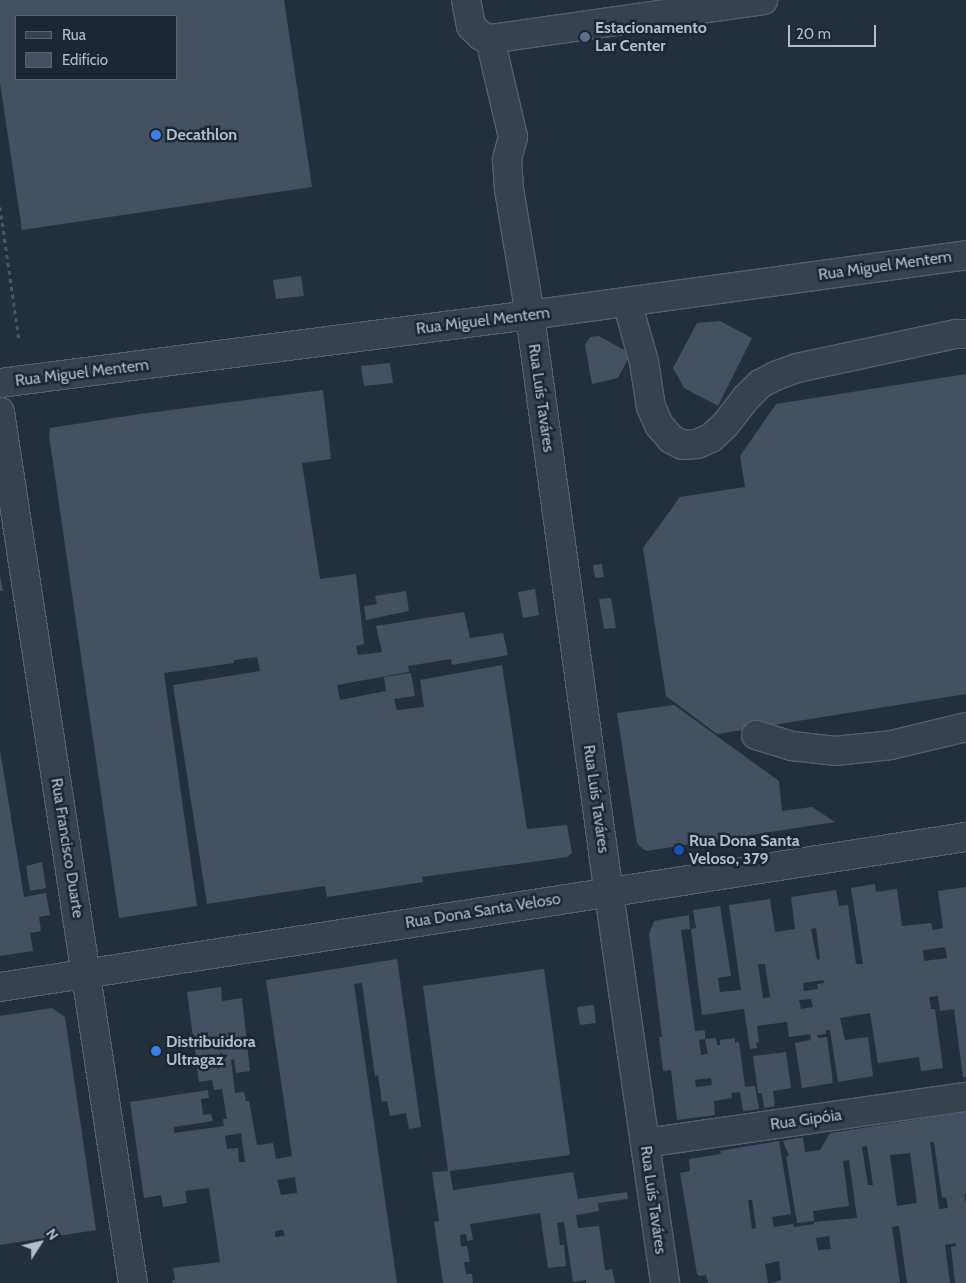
<!DOCTYPE html>
<meta charset="utf-8">
<style>
body{margin:0}
#map{position:relative;width:966px;height:1283px;overflow:hidden;background:#242f3e;font-family:Cabin,sans-serif}
div>[style]{position:absolute}
[style*='--x']{left:calc(var(--x)*1px);top:calc(var(--y)*1px);width:calc(var(--w)*1px);rotate:calc(var(--a)*1deg)}
.building>*{inset:0;background:#455162}
.path>*{height:3px;margin-top:-1.5px;transform-origin:0;background:repeating-linear-gradient(90deg,#44595c 0 4px,transparent 0 8px)}
.roads{filter:drop-shadow(1px 0 #565f6c) drop-shadow(-1px 0 #565f6c) drop-shadow(0 1px #565f6c) drop-shadow(0 -1px #565f6c)}
.minor>*{height:28px;margin:-14px;padding:0 14px;transform-origin:14px;border-radius:14px;background:#38414e}
.dots>*{width:14px;height:14px;translate:-50% -50%;box-sizing:border-box;border:2px solid #1d2633;border-radius:50%}
span{translate:-50% -50%;white-space:nowrap;text-align:center;line-height:1.15;-webkit-text-stroke:5px #1d2633;paint-order:stroke}
.poi-label{font-size:16px;color:#b4bcc9;font-weight:700}
.left{translate:0 -50%;text-align:left}
.street-label{font-size:16px;color:#b4bcc9}
.legend{position:absolute;left:15px;top:15px;width:162px;height:65px;box-sizing:border-box;background:#1d2633;border:1px solid #59626f;margin:0;padding:6px 9px;list-style:none;font-size:15px;color:#b4bcc9}
.legend li{display:flex;align-items:center;gap:10px;height:25px}
.legend b{width:25px;border:1px solid #59626f}
.north{position:absolute;left:15px;top:1218px;width:50px;height:50px;-webkit-text-stroke:4px #1d2633;paint-order:stroke;rotate:55deg;font-size:14px;font-weight:700;line-height:20px;text-align:center;color:#b4bcc9}
.north::after{content:'';display:block;margin:auto;width:18px;height:22px;background:#b4bcc9;clip-path:polygon(50% 0,100% 100%,50% 72%,0 100%)}
.scale{position:absolute;left:788px;top:25px;width:88px;height:22px;box-sizing:border-box;border:2px solid #b4bcc9;border-top:0;padding-left:6px;font-size:15px;line-height:18px;white-space:nowrap;color:#b4bcc9;-webkit-text-stroke:4px #1d2633;paint-order:stroke}
</style>
<div id="map">
<div class="building">
<i style="clip-path:polygon(evenodd,0 0,284px 0,312px 187px,22px 230px,0 83px,0 0,16px 16px,176px 16px,176px 79px,16px 79px,16px 16px)"></i>
<i style="clip-path:polygon(301px 276px,304px 296px,276px 299px,273px 280px)"></i>
<i style="clip-path:polygon(720px 321px,752px 338px,718px 406px,684px 388px,673px 368px,697px 323px)"></i>
<i style="clip-path:polygon(599px 336px,624px 350px,629px 357px,618px 378px,592px 384px,585px 345px,590px 337px)"></i>
<i style="clip-path:polygon(390px 363px,393px 383px,364px 386px,361px 366px)"></i>
<i style="clip-path:polygon(966px 374px,966px 694px,717px 734px,666px 696px,643px 548px,680px 497px,745px 487px,740px 456px,776px 404px)"></i>
<i style="clip-path:polygon(323px 390px,331px 459px,302px 463px,320px 579px,356px 574px,364px 644px,356px 646px,358px 655px,382px 652px,376px 626px,464px 612px,470px 638px,503px 633px,508px 655px,452px 665px,451px 659px,408px 666px,409px 672px,337px 685px,340px 700px,386px 691px,384px 677px,411px 673px,415px 696px,394px 699px,397px 710px,424px 707px,420px 680px,502px 665px,527px 829px,567px 825px,572px 853px,567px 857px,422px 877px,423px 882px,327px 897px,325px 886px,207px 904px,173px 685px,260px 671px,257px 657px,234px 660px,234px 663px,164px 673px,197px 906px,119px 918px,49px 435px,50px 428px,140px 414px)"></i>
<i style="clip-path:polygon(602px 564px,604px 577px,595px 578px,593px 565px)"></i>
<i style="clip-path:polygon(0 576px,3px 591px,0 591px)"></i>
<i style="clip-path:polygon(535px 589px,539px 615px,523px 618px,518px 592px)"></i>
<i style="clip-path:polygon(406px 591px,409px 611px,366px 620px,364px 606px,377px 604px,375px 596px)"></i>
<i style="clip-path:polygon(611px 598px,616px 628px,604px 629px,599px 599px)"></i>
<i style="clip-path:polygon(674px 705px,779px 781px,782px 811px,812px 807px,835px 822px,646px 851px,642px 848px,637px 843px,617px 713px)"></i>
<i style="clip-path:polygon(0 750px,24px 897px,46px 893px,50px 915px,39px 917px,41px 931px,30px 933px,33px 951px,0 956px)"></i>
<i style="clip-path:polygon(42px 862px,46px 888px,30px 891px,26px 866px)"></i>
<i style="clip-path:polygon(evenodd,875px 884px,876px 892px,897px 889px,902px 926px,931px 923px,933px 930px,943px 928px,938px 891px,966px 887px,966px 1077px,963px 1077px,954px 1009px,940px 1011px,938px 996px,929px 997px,931px 1009px,935px 1009px,943px 1068px,921px 1071px,919px 1057px,878px 1063px,870px 1013px,840px 1018px,845px 1040px,868px 1037px,873px 1076px,838px 1082px,830px 1030px,826px 1030px,826px 1034px,817px 1035px,818px 1038px,827px 1037px,833px 1083px,802px 1088px,795px 1043px,811px 1040px,810px 1034px,789px 1037px,787px 1022px,757px 1026px,759px 1042px,756px 1043px,757px 1048px,750px 1049px,744px 1009px,702px 1015px,691px 929px,696px 928px,693px 910px,720px 906px,731px 976px,718px 978px,720px 992px,741px 990px,729px 905px,770px 899px,775px 932px,795px 929px,791px 897px,836px 890px,839px 906px,848px 905px,856px 964px,863px 964px,851px 888px,875px 884px,816px 928px,820px 959px,817px 960px,811px 929px,816px 928px,875px 884px,945px 947px,947px 958px,924px 961px,923px 950px,945px 947px,875px 884px,758px 964px,765px 964px,770px 997px,763px 998px,758px 964px,875px 884px,823px 980px,824px 983px,817px 984px,818px 989px,804px 991px,803px 983px,823px 980px,875px 884px,811px 999px,813px 1007px,801px 1009px,799px 1000px,811px 999px)"></i>
<i style="clip-path:polygon(evenodd,689px 915px,690px 929px,681px 930px,695px 1031px,704px 1030px,705px 1032px,705px 1039px,699px 1040px,701px 1055px,708px 1054px,705px 1039px,716px 1038px,717px 1045px,720px 1045px,720px 1040px,735px 1038px,735px 1043px,739px 1042px,745px 1087px,755px 1086px,759px 1109px,743px 1111px,740px 1092px,731px 1093px,732px 1098px,714px 1101px,715px 1115px,677px 1120px,671px 1070px,663px 1071px,659px 1037px,662px 1037px,649px 934px,654px 921px,689px 915px,711px 1078px,712px 1085px,696px 1087px,695px 1080px,711px 1078px)"></i>
<i style="clip-path:polygon(evenodd,397px 959px,421px 1127px,409px 1129px,406px 1113px,390px 1116px,387px 1101px,382px 1102px,378px 1075px,375px 1076px,362px 983px,354px 984px,397px 1283px,173px 1283px,172px 1280px,175px 1280px,173px 1268px,220px 1262px,209px 1188px,185px 1191px,187px 1203px,163px 1207px,161px 1195px,144px 1198px,130px 1102px,208px 1090px,209px 1098px,201px 1099px,203px 1115px,211px 1114px,213px 1121px,174px 1127px,174px 1133px,224px 1126px,223px 1119px,227px 1119px,222px 1089px,214px 1090px,212px 1080px,199px 1082px,187px 992px,221px 987px,222px 1001px,242px 998px,250px 1071px,236px 1073px,234px 1059px,231px 1060px,235px 1093px,244px 1092px,246px 1101px,249px 1101px,257px 1145px,273px 1143px,276px 1159px,292px 1156px,266px 980px,397px 959px,241px 1133px,245px 1162px,239px 1162px,238px 1148px,227px 1149px,225px 1136px,241px 1133px,397px 959px,295px 1177px,297px 1193px,281px 1195px,277px 1180px,295px 1177px,397px 959px,283px 1230px,285px 1236px,275px 1237px,275px 1231px,283px 1230px)"></i>
<i style="clip-path:polygon(544px 969px,570px 1155px,450px 1171px,453px 1190px,573px 1172px,578px 1199px,627px 1192px,628px 1199px,598px 1203px,599px 1211px,576px 1215px,578px 1228px,599px 1226px,605px 1270px,612px 1269px,615px 1283px,586px 1283px,586px 1280px,573px 1282px,564px 1222px,557px 1223px,560px 1245px,564px 1245px,566px 1266px,548px 1268px,540px 1213px,470px 1224px,473px 1240px,467px 1241px,466px 1234px,460px 1235px,461px 1246px,467px 1246px,470px 1262px,464px 1262px,466px 1274px,472px 1274px,473px 1283px,443px 1283px,434px 1222px,439px 1221px,432px 1172px,448px 1171px,423px 986px)"></i>
<i style="clip-path:polygon(594px 1005px,596px 1023px,580px 1025px,577px 1007px)"></i>
<i style="clip-path:polygon(52px 1008px,65px 1017px,96px 1230px,0 1245px,0 1016px)"></i>
<i style="clip-path:polygon(786px 1052px,791px 1088px,773px 1091px,775px 1106px,764px 1108px,762px 1093px,758px 1093px,753px 1056px)"></i>
<i style="clip-path:polygon(evenodd,966px 1112px,966px 1194px,964px 1195px,966px 1204px,966px 1283px,955px 1283px,951px 1247px,956px 1246px,956px 1243px,945px 1245px,950px 1283px,907px 1283px,899px 1226px,892px 1227px,900px 1283px,772px 1283px,781px 1280px,779px 1261px,765px 1264px,768px 1283px,708px 1283px,706px 1275px,700px 1276px,697px 1274px,680px 1173px,690px 1171px,689px 1159px,721px 1154px,720px 1151px,779px 1141px,791px 1214px,772px 1217px,774px 1227px,793px 1224px,794px 1227px,814px 1224px,814px 1222px,857px 1218px,849px 1160px,843px 1161px,849px 1206px,813px 1211px,814px 1221px,797px 1223px,786px 1156px,789px 1156px,783px 1141px,803px 1137px,805px 1152px,820px 1150px,830px 1133px,966px 1112px,930px 1142px,934px 1142px,942px 1198px,946px 1197px,948px 1208px,939px 1209px,930px 1142px,966px 1112px,867px 1146px,873px 1185px,868px 1185px,862px 1147px,867px 1146px,966px 1112px,910px 1153px,917px 1203px,897px 1206px,890px 1155px,910px 1153px,966px 1112px,748px 1200px,752px 1200px,756px 1228px,752px 1229px,748px 1200px,966px 1112px,829px 1236px,831px 1249px,818px 1250px,816px 1238px,829px 1236px)"></i>
</div>
<div class="path">
<i style="--x:0;--y:207;--w:135;--a:81.9"></i>
</div>
<div class="roads">
<div class="minor">
<i style="--x:466;--y:0;--w:26;--a:79"></i>
<i style="--x:471;--y:26;--w:14;--a:45"></i>
<i style="--x:481;--y:36;--w:9;--a:18"></i>
<i style="--x:490;--y:39;--w:276;--a:-8.1"></i>
<i style="--x:490;--y:39;--w:101;--a:76.8"></i>
<i style="--x:513;--y:137;--w:24;--a:105"></i>
<i style="--x:507;--y:160;--w:29;--a:86"></i>
<i style="--x:509;--y:189;--w:128;--a:80.5"></i>
<i style="--x:530;--y:315;--w:549;--a:82.25"></i>
<i style="--x:604;--y:859;--w:428;--a:81.8"></i>
<i style="--x:627;--y:302;--w:62;--a:74.2"></i>
<i style="--x:644;--y:362;--w:46;--a:81.2"></i>
<i style="--x:651;--y:407;--w:20;--a:66"></i>
<i style="--x:659;--y:425;--w:18;--a:49"></i>
<i style="--x:671;--y:439;--w:13;--a:27"></i>
<i style="--x:683;--y:445;--w:14;--a:-4"></i>
<i style="--x:697;--y:444;--w:15;--a:-23"></i>
<i style="--x:711;--y:438;--w:19;--a:-43"></i>
<i style="--x:725;--y:425;--w:34;--a:-52"></i>
<i style="--x:746;--y:398;--w:20;--a:-45"></i>
<i style="--x:760;--y:384;--w:17;--a:-28"></i>
<i style="--x:775;--y:376;--w:23;--a:-20"></i>
<i style="--x:797;--y:368;--w:163;--a:-12.1"></i>
<i style="--x:956;--y:334;--w:10;--a:0"></i>
<i style="--x:0;--y:383;--w:534;--a:-7.31"></i>
<i style="--x:530;--y:315;--w:440;--a:-7.8"></i>
<i style="--x:0;--y:412;--w:881;--a:81.32"></i>
<i style="--x:756;--y:735;--w:38;--a:17"></i>
<i style="--x:792;--y:746;--w:43;--a:6.6"></i>
<i style="--x:835;--y:751;--w:56;--a:-6.1"></i>
<i style="--x:891;--y:745;--w:77;--a:-13.5"></i>
<i style="--x:0;--y:987;--w:978;--a:-8.83"></i>
<i style="--x:645;--y:1143;--w:324;--a:-8.2"></i>
</div>
</div>
<div class="dots">
<i style="left:585px;top:37px;background:#5c6f8a"></i>
<i style="left:156px;top:135px;background:#3f7fe0"></i>
<i style="left:679px;top:850px;background:#1a4fb4"></i>
<i style="left:156px;top:1051px;background:#3f7fe0"></i>
</div>
<div class="poi-label">
<span class="left" style="left:595px;top:37px">Estacionamento<br>Lar Center</span>
<span class="left" style="left:166px;top:135px">Decathlon</span>
<span class="left" style="left:689px;top:850px">Rua Dona Santa<br>Veloso, 379</span>
<span class="left" style="left:166px;top:1051px">Distribuidora<br>Ultragaz</span>
</div>
<div class="street-label">
<span style="left:885px;top:266px;rotate:-8deg">Rua Miguel Mentem</span>
<span style="left:483px;top:321px;rotate:-7deg">Rua Miguel Mentem</span>
<span style="left:82px;top:373px;rotate:-7deg">Rua Miguel Mentem</span>
<span style="left:541px;top:398px;rotate:82deg">Rua Luís Taváres</span>
<span style="left:596px;top:799px;rotate:82deg">Rua Luís Taváres</span>
<span style="left:67px;top:848px;rotate:81deg">Rua Francisco Duarte</span>
<span style="left:483px;top:911px;rotate:-9deg">Rua Dona Santa Veloso</span>
<span style="left:806px;top:1120px;rotate:-8deg">Rua Gipóia</span>
<span style="left:653px;top:1200px;rotate:82deg">Rua Luís Taváres</span>
</div>
<ul class="legend">
<li><b style="height:6px;background:#38414e"></b>Rua</li>
<li><b style="height:14px;background:#455162"></b>Edifício</li>
</ul>
<div class="north">N</div>
<div class="scale">20 m</div>
</div>
